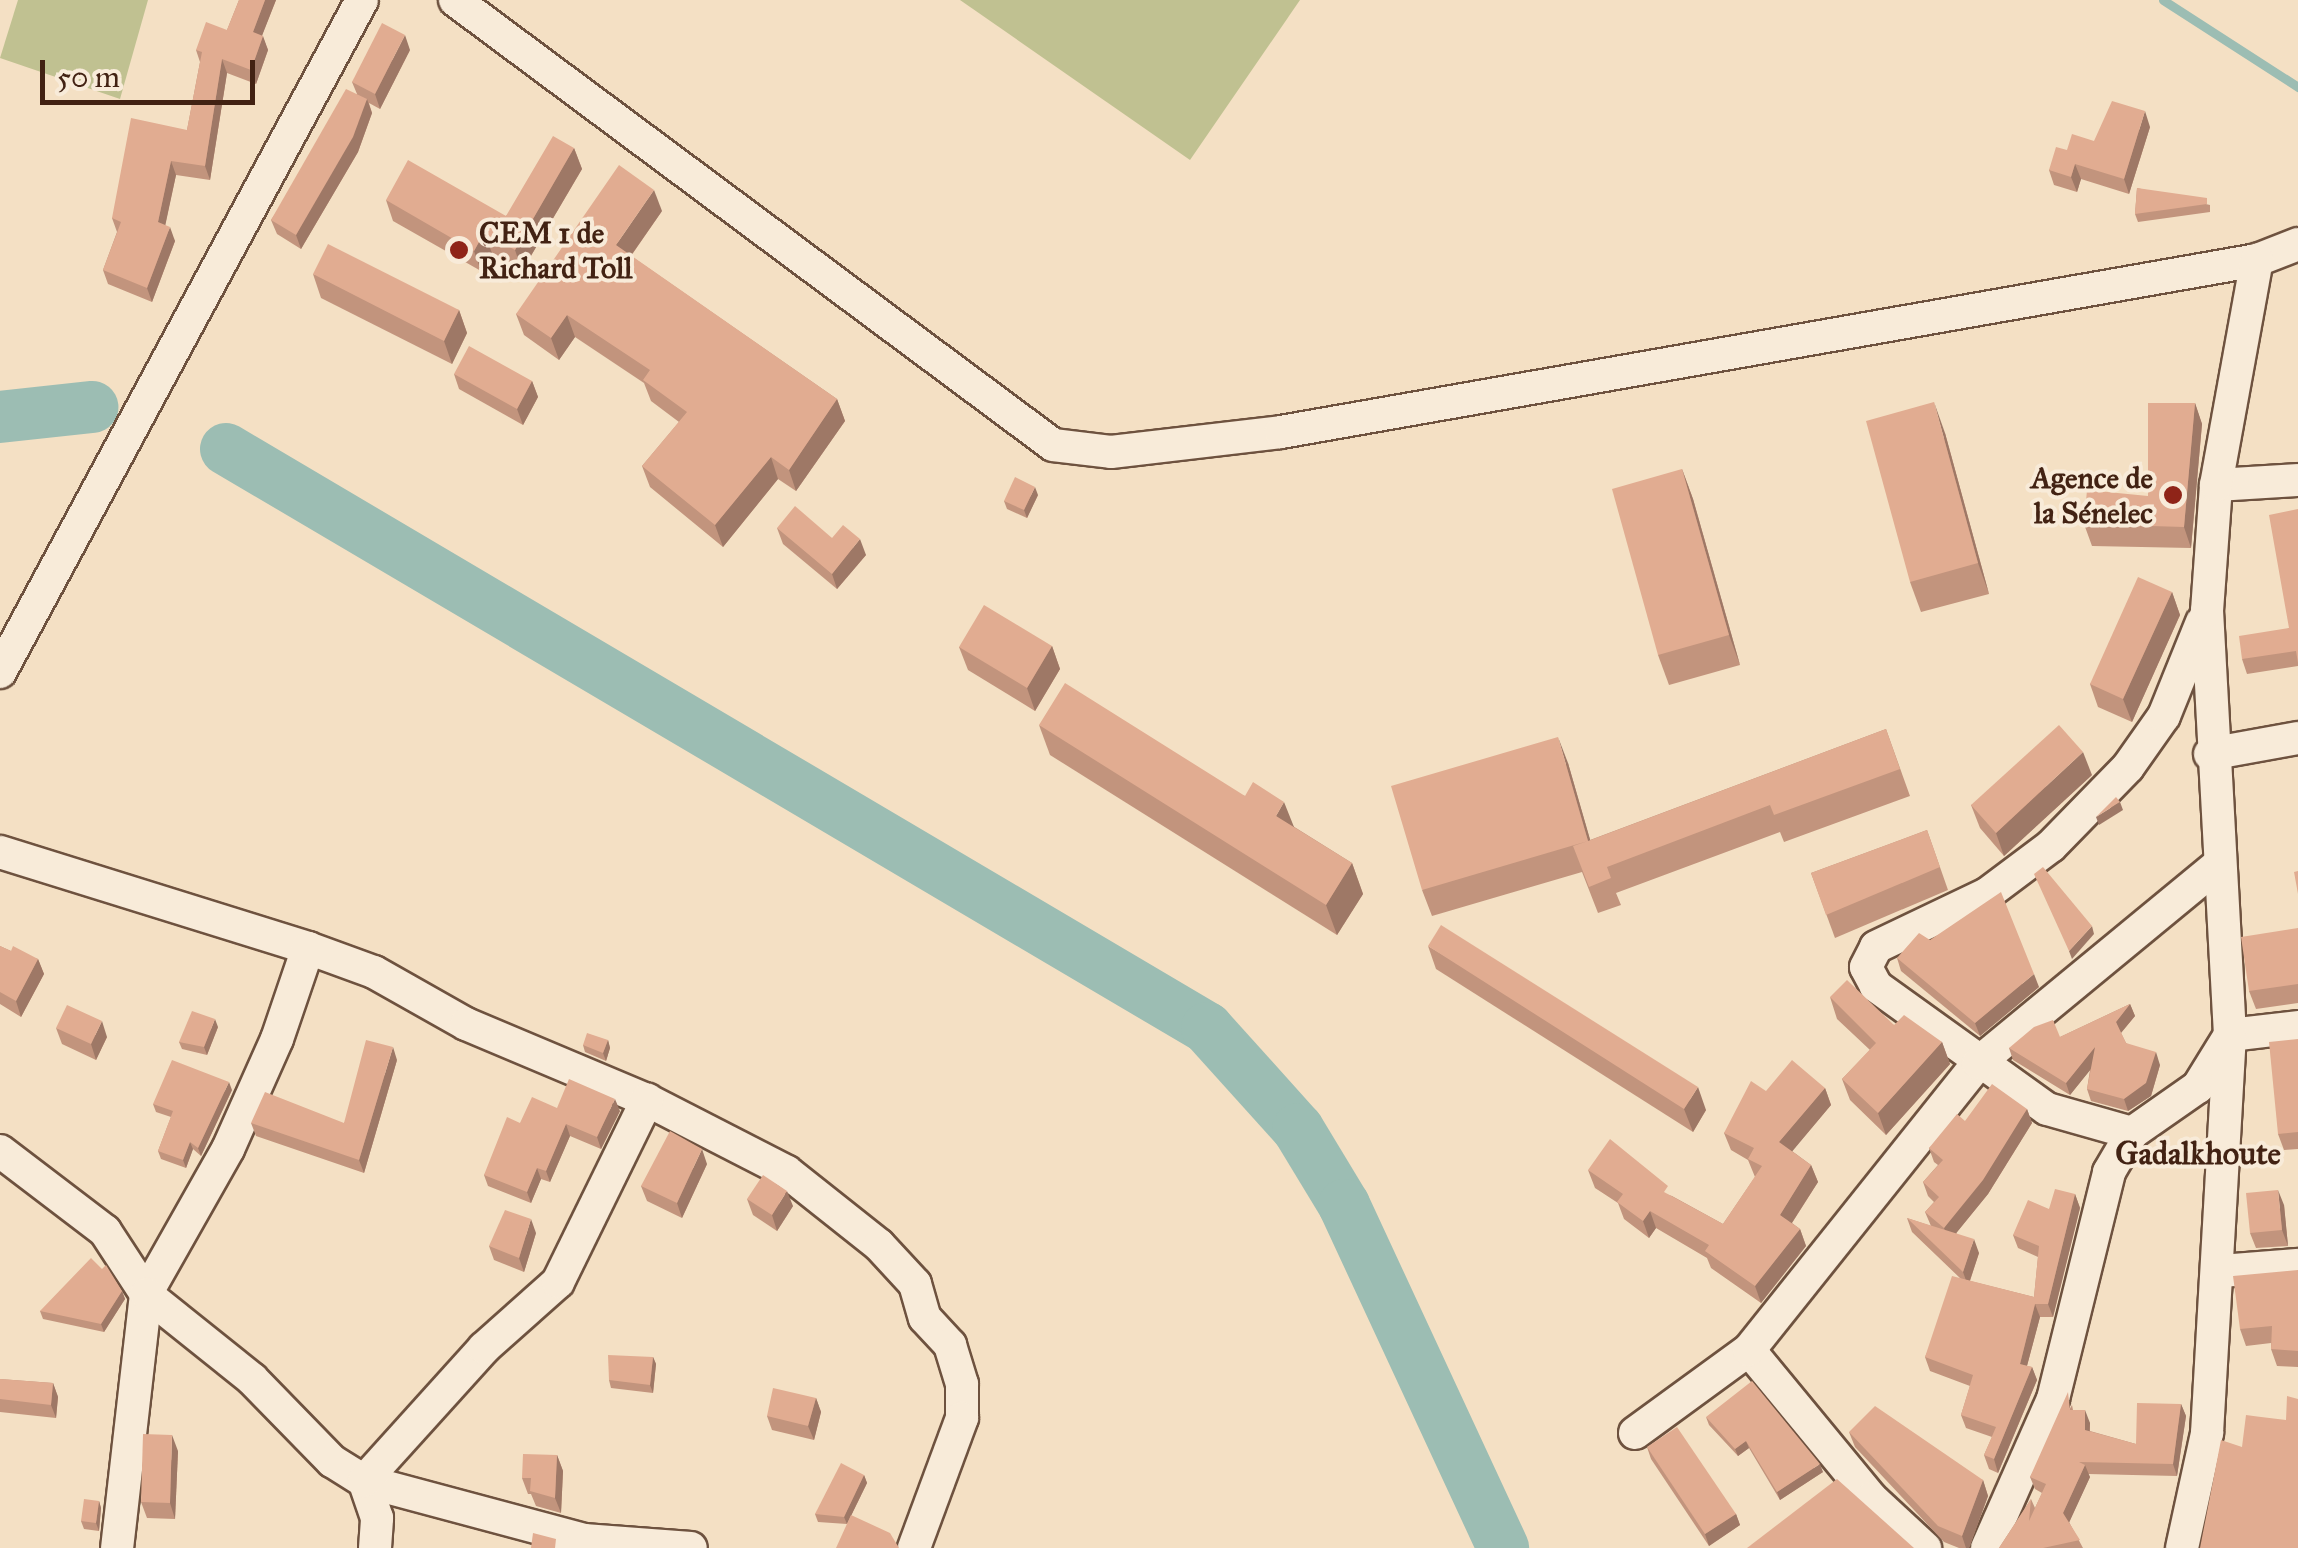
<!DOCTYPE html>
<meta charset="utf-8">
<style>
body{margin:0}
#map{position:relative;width:2298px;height:1548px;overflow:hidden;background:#f4e0c4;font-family:"IM FELL Great Primer",serif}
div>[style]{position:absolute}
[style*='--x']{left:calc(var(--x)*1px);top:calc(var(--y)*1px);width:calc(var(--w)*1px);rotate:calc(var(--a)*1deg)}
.green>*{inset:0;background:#c0c191}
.stream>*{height:9px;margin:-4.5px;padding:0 4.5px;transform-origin:4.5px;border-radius:4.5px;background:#9cbdb3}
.river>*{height:52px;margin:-26px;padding:0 26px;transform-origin:26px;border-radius:26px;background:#9cbdb3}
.roads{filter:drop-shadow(2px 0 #6e523f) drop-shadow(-2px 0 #6e523f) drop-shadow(0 2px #6e523f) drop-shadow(0 -2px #6e523f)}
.minor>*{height:32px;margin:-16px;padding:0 16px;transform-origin:16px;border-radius:16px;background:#f8ebd9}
.wall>*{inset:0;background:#c2947d}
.shaded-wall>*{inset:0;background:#9e7866}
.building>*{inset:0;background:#e1ac91}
.dots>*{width:28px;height:28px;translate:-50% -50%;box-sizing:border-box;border:5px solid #f8ebd9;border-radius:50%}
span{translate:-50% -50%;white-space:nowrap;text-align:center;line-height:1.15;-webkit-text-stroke:8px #f8ebd9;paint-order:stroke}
.poi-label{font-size:30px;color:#422213;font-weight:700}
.left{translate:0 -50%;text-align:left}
.right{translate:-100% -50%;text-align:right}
.neighbourhood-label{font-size:32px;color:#422213;font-weight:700}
.scale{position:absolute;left:40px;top:60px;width:215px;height:45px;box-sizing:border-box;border:5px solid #422213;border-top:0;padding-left:12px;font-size:30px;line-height:35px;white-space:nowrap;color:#422213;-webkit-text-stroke:8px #f8ebd9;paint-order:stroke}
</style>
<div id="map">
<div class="green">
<i style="clip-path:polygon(18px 0,148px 0,120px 99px,0 58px)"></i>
<i style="clip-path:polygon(960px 0,1300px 0,1190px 160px)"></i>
</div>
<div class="stream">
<i style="--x:2163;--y:0;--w:161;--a:32.8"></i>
</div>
<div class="river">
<i style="--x:0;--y:417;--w:93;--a:-6.2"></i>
<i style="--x:226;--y:449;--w:1139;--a:30.55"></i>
<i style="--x:1207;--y:1028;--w:136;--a:48"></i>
<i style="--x:1298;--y:1129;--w:89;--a:58.8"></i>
<i style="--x:1344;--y:1205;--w:378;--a:65.1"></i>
</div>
<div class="roads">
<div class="minor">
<i style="--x:455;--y:0;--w:745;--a:36.65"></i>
<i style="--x:1053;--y:445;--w:58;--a:6.9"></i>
<i style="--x:1111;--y:452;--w:171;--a:-6.7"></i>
<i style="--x:1281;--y:432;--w:991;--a:-9.99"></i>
<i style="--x:2257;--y:260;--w:44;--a:-21.3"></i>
<i style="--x:2216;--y:485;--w:82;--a:-3.5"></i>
<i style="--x:0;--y:672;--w:763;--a:-61.69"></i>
<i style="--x:2210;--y:754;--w:89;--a:-10.3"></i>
<i style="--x:0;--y:852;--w:323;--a:17.3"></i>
<i style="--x:308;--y:948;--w:96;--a:108.8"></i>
<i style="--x:277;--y:1039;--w:120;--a:114"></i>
<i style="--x:228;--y:1149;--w:167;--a:119.5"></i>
<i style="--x:146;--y:1294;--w:256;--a:96.5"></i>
<i style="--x:308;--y:948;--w:70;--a:20"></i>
<i style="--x:374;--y:972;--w:106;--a:29.5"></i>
<i style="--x:466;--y:1024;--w:196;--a:22.8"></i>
<i style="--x:647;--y:1100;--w:157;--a:27.2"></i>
<i style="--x:787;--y:1172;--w:117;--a:38.4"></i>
<i style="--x:879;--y:1245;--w:53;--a:47.3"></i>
<i style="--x:915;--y:1284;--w:35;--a:74"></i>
<i style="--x:925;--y:1318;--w:37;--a:47"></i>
<i style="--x:950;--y:1345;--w:41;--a:72.9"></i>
<i style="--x:962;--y:1384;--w:34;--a:90"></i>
<i style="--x:962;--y:1418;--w:139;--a:110.3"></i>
<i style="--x:2132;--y:1133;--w:88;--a:-164.2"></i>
<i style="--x:2047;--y:1109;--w:211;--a:-144.3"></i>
<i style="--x:1876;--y:986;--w:21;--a:-118"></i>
<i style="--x:1866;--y:967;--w:22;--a:-63"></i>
<i style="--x:1876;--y:947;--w:123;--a:-25.5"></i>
<i style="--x:1987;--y:894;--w:80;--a:-36.9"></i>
<i style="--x:2051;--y:846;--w:110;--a:-45.7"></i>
<i style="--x:2128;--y:767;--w:62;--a:-54.8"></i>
<i style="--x:2164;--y:716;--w:101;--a:-68"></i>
<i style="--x:0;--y:1151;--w:132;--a:37.3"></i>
<i style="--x:105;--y:1231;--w:75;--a:56.9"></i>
<i style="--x:146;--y:1294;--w:136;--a:38.7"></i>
<i style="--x:252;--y:1379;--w:115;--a:45.7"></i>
<i style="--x:332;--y:1461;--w:38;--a:32"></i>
<i style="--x:364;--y:1481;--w:228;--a:15"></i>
<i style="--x:584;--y:1540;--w:107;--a:4.3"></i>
<i style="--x:2221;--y:1271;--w:77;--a:-4.5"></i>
<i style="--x:1749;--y:1350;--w:192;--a:50.5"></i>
<i style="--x:1871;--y:1498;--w:74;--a:42.8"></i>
<i style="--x:1635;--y:1433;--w:141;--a:-36.1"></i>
<i style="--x:1749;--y:1350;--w:367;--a:-51.4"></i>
<i style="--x:1978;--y:1063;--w:308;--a:-39.5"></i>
<i style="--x:375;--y:1548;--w:30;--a:-86"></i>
<i style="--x:377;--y:1518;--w:39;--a:-109"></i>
<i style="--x:364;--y:1481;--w:179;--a:-47.9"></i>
<i style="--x:484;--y:1348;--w:99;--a:-41.7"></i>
<i style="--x:558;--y:1282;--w:203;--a:-63.9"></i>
<i style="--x:1987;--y:1548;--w:163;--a:-66.1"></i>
<i style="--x:2053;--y:1399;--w:234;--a:-76.1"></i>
<i style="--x:2109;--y:1172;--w:45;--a:-59.5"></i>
<i style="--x:2132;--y:1133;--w:80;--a:-34.9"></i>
<i style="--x:2198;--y:1087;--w:61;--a:-58.4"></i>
<i style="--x:2230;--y:1035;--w:68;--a:-6.7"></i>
<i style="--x:2182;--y:1548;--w:118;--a:-77.7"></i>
<i style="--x:2207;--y:1433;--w:399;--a:-86.7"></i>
<i style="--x:2230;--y:1035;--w:425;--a:-93.1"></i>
<i style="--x:2207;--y:611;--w:126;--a:-85.9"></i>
<i style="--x:2216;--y:485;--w:229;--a:-79.7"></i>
</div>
</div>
<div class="wall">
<i style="clip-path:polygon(239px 0,276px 0,262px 35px,268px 50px,256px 84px,227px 73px,210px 180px,176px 175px,165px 225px,175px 241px,152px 302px,108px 284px,103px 270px,117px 232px,112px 218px,187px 130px,200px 62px,196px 50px,227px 30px)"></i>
<i style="clip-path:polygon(410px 50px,380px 109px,369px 103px,372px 113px,358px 152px,301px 249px,277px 234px,271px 220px,357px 94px,352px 82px)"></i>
<i style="clip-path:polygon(2150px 127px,2129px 194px,2081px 179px,2077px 192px,2054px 185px,2049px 170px,2067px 150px,2094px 141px)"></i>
<i style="clip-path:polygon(574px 148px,582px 169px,522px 271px,492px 253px,481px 271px,393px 221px,386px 200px,506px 216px)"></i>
<i style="clip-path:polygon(2137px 188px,2210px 205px,2210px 212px,2138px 222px,2135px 214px)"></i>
<i style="clip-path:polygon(662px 211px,631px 256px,837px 399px,845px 421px,796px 491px,778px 479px,723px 547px,650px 487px,642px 466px,679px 422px,651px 401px,644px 383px,575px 337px,559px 360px,524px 335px,516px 314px)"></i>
<i style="clip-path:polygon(313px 274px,459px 310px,467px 333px,452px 364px,321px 298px)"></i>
<i style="clip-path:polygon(454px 374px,532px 381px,538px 397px,523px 425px,459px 389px)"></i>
<i style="clip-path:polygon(2195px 403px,2202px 424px,2191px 548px,2092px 546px,2084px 524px,2148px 496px)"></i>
<i style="clip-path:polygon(1945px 433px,1989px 594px,1921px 612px,1910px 582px)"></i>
<i style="clip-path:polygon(1682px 469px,1693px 499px,1740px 665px,1669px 685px,1658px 655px)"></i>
<i style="clip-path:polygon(1038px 495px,1027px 518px,1007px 509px,1004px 501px)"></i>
<i style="clip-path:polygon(2298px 509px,2298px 666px,2247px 674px,2242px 659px,2289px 628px)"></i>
<i style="clip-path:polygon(777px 528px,832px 538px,866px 555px,837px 589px,783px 544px)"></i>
<i style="clip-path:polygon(2172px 592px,2180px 615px,2132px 722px,2098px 707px,2090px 684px)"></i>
<i style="clip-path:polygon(1052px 646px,1060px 669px,1035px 711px,968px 670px,959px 647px)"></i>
<i style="clip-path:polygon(1039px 725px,1245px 796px,1352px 863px,1363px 894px,1337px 935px,1050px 755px)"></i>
<i style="clip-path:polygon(1886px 729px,1910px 796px,1784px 842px,1780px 832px,1616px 893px,1621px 905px,1598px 913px,1582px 872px,1432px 916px,1422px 890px,1568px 763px,1590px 840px)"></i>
<i style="clip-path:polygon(2092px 775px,2004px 856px,1980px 828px,1971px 805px)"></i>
<i style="clip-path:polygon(1927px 830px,1948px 890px,1835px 938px,1811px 873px)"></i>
<i style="clip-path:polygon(2298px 928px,2298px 1003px,2256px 1009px,2249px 991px)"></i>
<i style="clip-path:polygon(0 946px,11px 951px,38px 959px,44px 974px,21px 1017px,0 1004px)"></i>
<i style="clip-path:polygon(1428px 946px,1706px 1110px,1693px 1132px,1436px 969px)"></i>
<i style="clip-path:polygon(1897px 958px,2039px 987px,1980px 1036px,1901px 971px)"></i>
<i style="clip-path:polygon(1830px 997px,1894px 1025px,1942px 1042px,1950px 1064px,1886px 1135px,1850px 1100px,1842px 1079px,1870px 1050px,1837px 1019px)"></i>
<i style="clip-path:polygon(2130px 1004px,2135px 1016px,2121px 1033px,2126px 1043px,2160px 1065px,2151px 1096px,2128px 1111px,2091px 1101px,2087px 1089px,2090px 1070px,2070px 1095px,2013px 1060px,2009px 1048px,2060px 1037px)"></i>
<i style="clip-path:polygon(218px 1027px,207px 1055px,182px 1049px,179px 1042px)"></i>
<i style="clip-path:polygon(56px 1028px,107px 1037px,96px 1060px,62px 1044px)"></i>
<i style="clip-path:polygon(2298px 1039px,2298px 1149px,2284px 1150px,2278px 1134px)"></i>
<i style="clip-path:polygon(608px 1040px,610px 1048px,606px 1061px,585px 1052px,583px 1045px)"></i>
<i style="clip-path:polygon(397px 1060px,364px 1173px,256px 1136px,251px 1123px,344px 1123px)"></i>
<i style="clip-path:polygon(1825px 1088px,1831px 1105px,1792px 1151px,1811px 1165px,1818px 1182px,1792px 1223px,1800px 1229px,1806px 1246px,1761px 1303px,1711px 1268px,1707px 1258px,1656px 1228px,1649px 1238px,1624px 1219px,1618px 1203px,1595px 1188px,1588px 1170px,1672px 1196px,1723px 1224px,1755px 1177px,1748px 1160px,1731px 1150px,1724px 1133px,1766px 1091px)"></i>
<i style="clip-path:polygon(232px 1090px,201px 1156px,193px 1149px,186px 1168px,161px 1159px,158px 1151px,171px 1117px,156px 1112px,153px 1104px)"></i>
<i style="clip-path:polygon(557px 1108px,620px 1111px,601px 1149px,570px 1136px,550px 1182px,541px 1179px,531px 1203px,488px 1186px,484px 1175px,520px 1123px)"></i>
<i style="clip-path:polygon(2027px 1109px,2032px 1123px,1988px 1194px,1956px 1233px,1979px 1253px,1970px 1281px,2034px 1297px,2038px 1257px,2018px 1248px,2013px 1235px,2049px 1209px,2075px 1194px,2080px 1208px,2053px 1317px,2040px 1317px,2027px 1366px,2032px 1367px,2037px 1380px,1998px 1473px,1989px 1469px,1984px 1455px,1992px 1437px,1966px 1428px,1961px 1415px,1970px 1386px,1930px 1371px,1925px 1357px,1961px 1279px,1912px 1232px,1907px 1218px,1931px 1226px,1925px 1212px,1934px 1202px,1928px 1196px,1923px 1182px,1938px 1165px,1934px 1162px,1929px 1148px,1965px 1121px)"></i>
<i style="clip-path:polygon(707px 1164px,682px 1218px,647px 1201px,641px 1186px)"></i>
<i style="clip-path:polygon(747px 1199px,793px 1206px,777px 1231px,753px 1215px)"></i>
<i style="clip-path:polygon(2284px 1205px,2288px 1246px,2256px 1248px,2250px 1233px)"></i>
<i style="clip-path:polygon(536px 1233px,524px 1272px,494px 1260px,489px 1246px)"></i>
<i style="clip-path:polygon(2298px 1270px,2298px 1367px,2277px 1366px,2271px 1349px,2271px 1343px,2246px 1346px,2240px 1329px)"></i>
<i style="clip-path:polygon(122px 1291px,125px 1299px,104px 1332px,43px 1319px,40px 1311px)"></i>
<i style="clip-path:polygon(653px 1357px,656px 1364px,653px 1393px,611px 1388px,609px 1380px)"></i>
<i style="clip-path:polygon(0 1379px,53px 1383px,58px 1397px,56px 1418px,0 1412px)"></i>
<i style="clip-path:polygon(816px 1398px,821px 1412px,814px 1440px,772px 1430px,767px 1416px)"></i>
<i style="clip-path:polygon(2181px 1404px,2186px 1416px,2177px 1476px,2088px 1474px,2090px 1477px,2069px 1522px,2083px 1548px,1999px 1548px,2031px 1499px,2035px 1508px,2042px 1493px,2035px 1489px,2030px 1477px,2072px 1405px,2073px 1410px,2090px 1423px,2090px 1431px,2136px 1444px)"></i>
<i style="clip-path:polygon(1706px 1417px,1823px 1472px,1780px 1500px,1749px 1448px,1738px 1456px,1709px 1425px)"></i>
<i style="clip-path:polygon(1849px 1432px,1983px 1480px,1988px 1496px,1969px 1548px,1959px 1548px,1944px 1542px,1855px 1447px)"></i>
<i style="clip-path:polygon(1647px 1447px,1736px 1514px,1740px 1525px,1709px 1546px,1651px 1459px)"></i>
<i style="clip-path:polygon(178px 1451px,175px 1519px,147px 1518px,141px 1502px)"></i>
<i style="clip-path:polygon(557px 1455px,563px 1471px,561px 1513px,536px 1506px,531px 1494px,528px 1494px,522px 1478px)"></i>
<i style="clip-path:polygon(864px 1475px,867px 1483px,847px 1524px,818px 1522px,815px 1514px)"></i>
<i style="clip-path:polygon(99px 1501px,101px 1508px,99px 1531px,84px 1529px,81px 1521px)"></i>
</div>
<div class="shaded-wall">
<i style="clip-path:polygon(265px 0,276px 0,258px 46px,253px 32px)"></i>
<i style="clip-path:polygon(405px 35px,410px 50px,380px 109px,375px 94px)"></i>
<i style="clip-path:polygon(263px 36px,268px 50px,256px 84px,251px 70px)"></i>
<i style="clip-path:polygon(222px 59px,227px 73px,210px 180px,205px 166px)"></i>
<i style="clip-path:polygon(367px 99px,372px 113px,358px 152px,301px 249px,296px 235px)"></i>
<i style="clip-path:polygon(2145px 111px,2150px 127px,2129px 194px,2124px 179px)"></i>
<i style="clip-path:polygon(574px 148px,582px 169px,522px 271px,515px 250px)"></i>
<i style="clip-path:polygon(171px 161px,176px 175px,163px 236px,158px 222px)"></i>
<i style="clip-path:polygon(2075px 164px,2081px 179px,2077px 192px,2071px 177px)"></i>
<i style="clip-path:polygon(654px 190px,662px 211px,623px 267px,616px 245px)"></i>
<i style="clip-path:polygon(170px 227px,175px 241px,152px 302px,147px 288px)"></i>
<i style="clip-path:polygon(484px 233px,492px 253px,481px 271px,474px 251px)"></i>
<i style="clip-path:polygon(459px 310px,467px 333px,452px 364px,444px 341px)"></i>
<i style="clip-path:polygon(567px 315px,575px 337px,559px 360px,551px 338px)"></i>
<i style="clip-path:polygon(532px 381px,538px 397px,523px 425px,517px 409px)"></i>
<i style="clip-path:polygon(837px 399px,845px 421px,796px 491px,789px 470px)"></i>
<i style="clip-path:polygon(1934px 402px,1945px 433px,1989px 594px,1978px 563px)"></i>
<i style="clip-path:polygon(2195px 403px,2202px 424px,2191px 548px,2184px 527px)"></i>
<i style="clip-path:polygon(771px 457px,778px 479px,723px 547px,715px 525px)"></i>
<i style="clip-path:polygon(1682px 469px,1693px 499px,1740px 665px,1729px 635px)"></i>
<i style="clip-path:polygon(1035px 487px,1038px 495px,1027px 518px,1024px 510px)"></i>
<i style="clip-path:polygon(860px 539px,866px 555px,837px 589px,832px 574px)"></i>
<i style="clip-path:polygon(2172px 592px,2180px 615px,2132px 722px,2123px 699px)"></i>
<i style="clip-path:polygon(1052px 646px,1060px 669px,1035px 711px,1027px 688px)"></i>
<i style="clip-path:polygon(1558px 737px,1568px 763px,1598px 867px,1588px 841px)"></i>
<i style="clip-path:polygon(2083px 752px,2092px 775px,2004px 856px,1996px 833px)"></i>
<i style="clip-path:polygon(1284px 802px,1296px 832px,1276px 816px)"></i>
<i style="clip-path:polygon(2120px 802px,2123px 810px,2099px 825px,2096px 817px)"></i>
<i style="clip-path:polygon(1352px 863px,1363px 894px,1337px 935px,1326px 905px)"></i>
<i style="clip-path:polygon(2092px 926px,2094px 934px,2072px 959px,2069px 951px)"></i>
<i style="clip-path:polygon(38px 959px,44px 974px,21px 1017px,16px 1001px)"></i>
<i style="clip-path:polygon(2034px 974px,2039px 987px,1980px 1036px,1975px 1023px)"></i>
<i style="clip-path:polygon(2130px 1004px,2135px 1016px,2120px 1034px,2116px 1022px)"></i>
<i style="clip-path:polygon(215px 1019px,218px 1027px,207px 1055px,204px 1047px)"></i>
<i style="clip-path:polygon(102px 1021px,107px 1037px,96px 1060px,91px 1044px)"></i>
<i style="clip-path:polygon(608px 1040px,610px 1048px,606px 1061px,603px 1053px)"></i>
<i style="clip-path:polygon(1942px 1042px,1950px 1064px,1886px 1135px,1878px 1113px)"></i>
<i style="clip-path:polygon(393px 1047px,397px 1060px,364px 1173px,359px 1160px)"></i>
<i style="clip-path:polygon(2095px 1047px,2099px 1059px,2070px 1095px,2066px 1083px)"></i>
<i style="clip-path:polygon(2156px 1052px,2160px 1065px,2151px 1096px,2128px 1111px,2124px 1099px)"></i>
<i style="clip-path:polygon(229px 1082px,232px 1090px,201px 1156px,198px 1148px)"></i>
<i style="clip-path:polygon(1698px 1087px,1706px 1110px,1693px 1132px,1684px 1109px)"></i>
<i style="clip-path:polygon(1825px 1088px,1831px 1105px,1785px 1160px,1779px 1142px)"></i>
<i style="clip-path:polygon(615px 1099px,620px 1111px,601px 1149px,597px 1137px)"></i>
<i style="clip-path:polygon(2027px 1109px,2032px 1123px,1988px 1194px,1949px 1242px,1944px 1228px)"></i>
<i style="clip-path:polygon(566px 1124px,570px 1136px,550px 1182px,546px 1171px)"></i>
<i style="clip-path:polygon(190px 1142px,193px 1149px,186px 1168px,183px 1160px)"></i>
<i style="clip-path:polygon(702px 1149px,707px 1164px,682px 1218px,677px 1203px)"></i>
<i style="clip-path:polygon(1811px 1165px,1818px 1182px,1786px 1232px,1780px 1215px)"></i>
<i style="clip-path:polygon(537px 1168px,541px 1179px,531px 1203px,527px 1192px)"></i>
<i style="clip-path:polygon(2278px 1190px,2284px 1205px,2288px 1246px,2282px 1230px)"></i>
<i style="clip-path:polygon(787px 1191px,793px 1206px,777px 1231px,772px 1215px)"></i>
<i style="clip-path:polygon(2075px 1194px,2080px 1208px,2053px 1317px,2048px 1304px)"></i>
<i style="clip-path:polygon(1650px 1211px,1656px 1228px,1649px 1238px,1643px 1221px)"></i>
<i style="clip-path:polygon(531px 1219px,536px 1233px,524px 1272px,519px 1258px)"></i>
<i style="clip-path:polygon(1800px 1229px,1806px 1246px,1761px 1303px,1755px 1286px)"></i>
<i style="clip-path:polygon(1974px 1239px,1979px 1253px,1968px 1286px,1963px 1272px)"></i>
<i style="clip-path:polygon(122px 1291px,125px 1299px,104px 1332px,101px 1324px)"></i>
<i style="clip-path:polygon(2035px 1304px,2040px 1317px,2024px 1377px,2020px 1364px)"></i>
<i style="clip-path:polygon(653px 1357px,656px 1364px,653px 1393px,650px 1385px)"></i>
<i style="clip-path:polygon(2032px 1367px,2037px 1380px,1998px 1473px,1994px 1459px)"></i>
<i style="clip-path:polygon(53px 1383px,58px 1397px,56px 1418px,51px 1405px)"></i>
<i style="clip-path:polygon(816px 1398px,821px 1412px,814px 1440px,808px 1426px)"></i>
<i style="clip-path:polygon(2181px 1404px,2186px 1416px,2177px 1476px,2173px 1464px)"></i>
<i style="clip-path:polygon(2085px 1410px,2090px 1423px,2089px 1442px,2085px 1430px)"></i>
<i style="clip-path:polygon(172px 1435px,178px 1451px,175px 1519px,170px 1503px)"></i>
<i style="clip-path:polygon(1746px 1441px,1749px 1448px,1738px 1456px,1735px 1449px)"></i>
<i style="clip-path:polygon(557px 1455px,563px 1471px,561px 1513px,555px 1498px)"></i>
<i style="clip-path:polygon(1820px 1464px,1823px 1472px,1780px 1500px,1777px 1492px)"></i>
<i style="clip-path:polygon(2085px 1465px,2090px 1477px,2068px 1525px,2063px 1513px)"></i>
<i style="clip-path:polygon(864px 1475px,867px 1483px,847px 1524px,844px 1517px)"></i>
<i style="clip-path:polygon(1983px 1480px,1988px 1496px,1969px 1548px,1966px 1548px,1962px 1536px)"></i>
<i style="clip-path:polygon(99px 1501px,101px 1508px,99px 1531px,96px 1523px)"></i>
<i style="clip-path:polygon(1736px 1514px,1740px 1525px,1709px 1546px,1705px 1534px)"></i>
</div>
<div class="building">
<i style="clip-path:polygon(239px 0,265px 0,253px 32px,263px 36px,251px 70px,222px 59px,205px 166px,171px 161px,158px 222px,170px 227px,147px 288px,103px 270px,121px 222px,112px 218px,131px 118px,187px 130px,202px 52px,196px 50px,206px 22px,227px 30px)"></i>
<i style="clip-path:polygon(382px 23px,405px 35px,375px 94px,352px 82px)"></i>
<i style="clip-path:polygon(346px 89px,367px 99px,353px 137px,296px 235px,271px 220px)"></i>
<i style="clip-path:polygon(2112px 101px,2145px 111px,2124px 179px,2075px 164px,2071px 177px,2049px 170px,2056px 147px,2067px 150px,2072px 134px,2094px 141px)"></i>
<i style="clip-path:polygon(553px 136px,574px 148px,515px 250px,484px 233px,474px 251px,386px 200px,408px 160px,506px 216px)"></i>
<i style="clip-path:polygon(619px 165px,654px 190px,616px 245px,837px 399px,789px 470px,771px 457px,715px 525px,642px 466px,687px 412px,643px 380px,650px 370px,567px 315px,551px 338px,516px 314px)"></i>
<i style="clip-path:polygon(2137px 188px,2207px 198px,2207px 204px,2135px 214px)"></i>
<i style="clip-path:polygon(328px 244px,459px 310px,444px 341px,313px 274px)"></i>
<i style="clip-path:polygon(469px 346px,532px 381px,517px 409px,454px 374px)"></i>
<i style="clip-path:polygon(1934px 402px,1978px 563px,1910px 582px,1866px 421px)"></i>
<i style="clip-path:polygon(2148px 403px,2195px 403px,2184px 527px,2084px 524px,2087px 490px,2148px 496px)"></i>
<i style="clip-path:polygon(1682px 469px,1729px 635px,1658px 655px,1612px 489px)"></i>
<i style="clip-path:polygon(1015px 477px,1035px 487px,1024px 510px,1004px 501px)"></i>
<i style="clip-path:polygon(795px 506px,832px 538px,843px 525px,860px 539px,832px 574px,777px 528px)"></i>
<i style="clip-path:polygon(2298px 509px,2298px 663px,2296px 651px,2242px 659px,2239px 636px,2289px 628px,2269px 515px)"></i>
<i style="clip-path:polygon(2138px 577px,2172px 592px,2123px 699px,2090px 684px)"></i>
<i style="clip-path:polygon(984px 605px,1052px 646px,1027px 688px,959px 647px)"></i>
<i style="clip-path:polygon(1065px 683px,1245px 796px,1253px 782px,1284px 802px,1276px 816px,1352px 863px,1326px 905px,1039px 725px)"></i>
<i style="clip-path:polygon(2059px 725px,2083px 752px,1996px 833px,1971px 805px)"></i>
<i style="clip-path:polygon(1886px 729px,1900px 769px,1774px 815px,1770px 805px,1607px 867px,1611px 878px,1589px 887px,1573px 846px,1588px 841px,1422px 890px,1391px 786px,1558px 737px,1588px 841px)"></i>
<i style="clip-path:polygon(2116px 797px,2120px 802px,2096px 817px)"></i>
<i style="clip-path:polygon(1927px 830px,1940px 867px,1826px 915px,1811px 873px)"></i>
<i style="clip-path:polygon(2043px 867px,2092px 926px,2069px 951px,2034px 874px)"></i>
<i style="clip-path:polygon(2298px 871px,2298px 894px,2294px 872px)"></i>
<i style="clip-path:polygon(2001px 892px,2034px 974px,1975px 1023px,1897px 958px,1919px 933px,1930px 940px)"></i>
<i style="clip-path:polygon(1441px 925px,1698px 1087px,1684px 1109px,1428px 946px)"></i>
<i style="clip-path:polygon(2298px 928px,2298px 984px,2249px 991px,2241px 937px)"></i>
<i style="clip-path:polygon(0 946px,11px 951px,13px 946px,38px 959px,16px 1001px,0 992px)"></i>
<i style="clip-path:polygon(1847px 980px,1894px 1025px,1904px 1015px,1942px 1042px,1878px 1113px,1842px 1079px,1876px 1043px,1830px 997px)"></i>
<i style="clip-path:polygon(2130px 1004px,2116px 1022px,2126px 1043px,2156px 1052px,2146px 1083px,2124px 1099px,2087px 1089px,2095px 1047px,2066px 1083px,2009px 1048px,2034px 1027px,2053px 1020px,2060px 1037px)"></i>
<i style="clip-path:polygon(67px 1005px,102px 1021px,91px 1044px,56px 1028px)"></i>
<i style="clip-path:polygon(192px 1011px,215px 1019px,204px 1047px,179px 1042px)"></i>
<i style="clip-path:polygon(587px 1033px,608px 1040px,603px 1053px,583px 1045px)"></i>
<i style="clip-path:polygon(2298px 1039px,2298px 1132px,2278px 1134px,2269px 1042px)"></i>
<i style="clip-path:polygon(366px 1040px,393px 1047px,359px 1160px,251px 1123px,265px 1092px,344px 1123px)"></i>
<i style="clip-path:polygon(172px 1060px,229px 1082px,198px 1148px,190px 1142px,183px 1160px,158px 1151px,173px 1111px,153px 1104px)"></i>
<i style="clip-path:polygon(1792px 1060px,1825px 1088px,1779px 1142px,1811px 1165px,1780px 1215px,1800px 1229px,1755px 1286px,1705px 1251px,1709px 1245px,1650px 1211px,1643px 1221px,1617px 1202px,1623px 1194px,1588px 1170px,1610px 1139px,1668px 1186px,1664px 1192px,1723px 1224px,1762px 1166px,1748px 1159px,1754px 1148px,1724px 1133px,1751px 1081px,1766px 1091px)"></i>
<i style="clip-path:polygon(569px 1079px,615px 1099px,597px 1137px,566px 1124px,546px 1171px,537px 1168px,527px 1192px,484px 1175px,507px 1117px,520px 1123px,532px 1097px,557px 1108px)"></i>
<i style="clip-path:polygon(1992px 1084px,2027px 1109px,1983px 1180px,1944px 1228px,1925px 1212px,1939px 1197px,1923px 1182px,1943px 1160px,1929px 1148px,1957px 1114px,1965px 1121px)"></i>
<i style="clip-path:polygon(670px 1131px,702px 1149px,677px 1203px,641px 1186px)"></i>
<i style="clip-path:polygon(763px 1175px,787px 1191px,772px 1215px,747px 1199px)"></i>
<i style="clip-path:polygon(2055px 1189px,2075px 1194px,2048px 1304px,2035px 1304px,2020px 1364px,2032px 1367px,1994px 1459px,1984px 1455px,1996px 1427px,1961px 1415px,1973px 1375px,1925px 1357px,1952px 1276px,2034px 1297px,2039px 1246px,2013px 1235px,2028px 1200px,2049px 1209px)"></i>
<i style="clip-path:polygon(2278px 1190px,2282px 1230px,2250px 1233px,2246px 1193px)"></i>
<i style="clip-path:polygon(505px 1210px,531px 1219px,519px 1258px,489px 1246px)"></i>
<i style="clip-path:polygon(1907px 1218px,1974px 1239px,1963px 1272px)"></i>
<i style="clip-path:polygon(91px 1258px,102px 1269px,106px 1265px,122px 1291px,101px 1324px,40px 1311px)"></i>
<i style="clip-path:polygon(2298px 1270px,2298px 1351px,2271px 1349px,2272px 1326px,2240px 1329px,2233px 1276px)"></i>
<i style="clip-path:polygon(608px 1355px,653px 1357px,650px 1385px,609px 1380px)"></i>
<i style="clip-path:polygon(0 1379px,53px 1383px,51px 1405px,0 1399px)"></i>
<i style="clip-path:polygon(1752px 1381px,1820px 1464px,1777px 1492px,1746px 1441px,1735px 1449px,1706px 1417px)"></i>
<i style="clip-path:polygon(773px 1388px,816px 1398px,808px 1426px,767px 1416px)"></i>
<i style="clip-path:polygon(2068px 1392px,2070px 1410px,2085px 1410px,2085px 1430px,2136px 1444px,2137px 1403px,2181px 1404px,2173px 1464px,2079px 1462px,2085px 1465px,2063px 1513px,2080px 1540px,2043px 1548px,1999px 1548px,2031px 1499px,2029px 1521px,2046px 1484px,2030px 1477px)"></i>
<i style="clip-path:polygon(2287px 1396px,2298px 1399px,2298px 1548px,2200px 1548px,2221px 1440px,2242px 1447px,2246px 1415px,2286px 1420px)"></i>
<i style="clip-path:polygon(1875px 1406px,1983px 1480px,1962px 1536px,1938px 1526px,1849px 1432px)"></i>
<i style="clip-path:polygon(1677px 1427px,1736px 1514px,1705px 1534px,1647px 1447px)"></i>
<i style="clip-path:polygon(143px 1434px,172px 1435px,170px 1503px,141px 1502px)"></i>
<i style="clip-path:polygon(523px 1454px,557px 1455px,555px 1498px,530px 1491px,531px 1478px,522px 1478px)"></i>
<i style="clip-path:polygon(841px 1463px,864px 1475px,844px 1517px,815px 1514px)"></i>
<i style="clip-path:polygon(1837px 1479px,1914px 1548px,1747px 1548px)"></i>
<i style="clip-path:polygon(84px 1499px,99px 1501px,96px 1523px,81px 1521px)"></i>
<i style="clip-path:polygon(851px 1515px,890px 1533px,899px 1548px,836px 1548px)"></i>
<i style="clip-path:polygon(533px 1533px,556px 1539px,555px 1548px,531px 1548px)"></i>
</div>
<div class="dots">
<i style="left:459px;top:250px;background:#8f2418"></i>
<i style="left:2173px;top:495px;background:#8f2418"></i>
</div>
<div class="poi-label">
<span class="left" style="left:479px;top:250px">CEM 1 de<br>Richard Toll</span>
<span class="right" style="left:2153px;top:495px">Agence de<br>la Sénelec</span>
</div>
<div class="neighbourhood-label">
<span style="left:2198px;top:1154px">Gadalkhoute</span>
</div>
<div class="scale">50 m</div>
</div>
